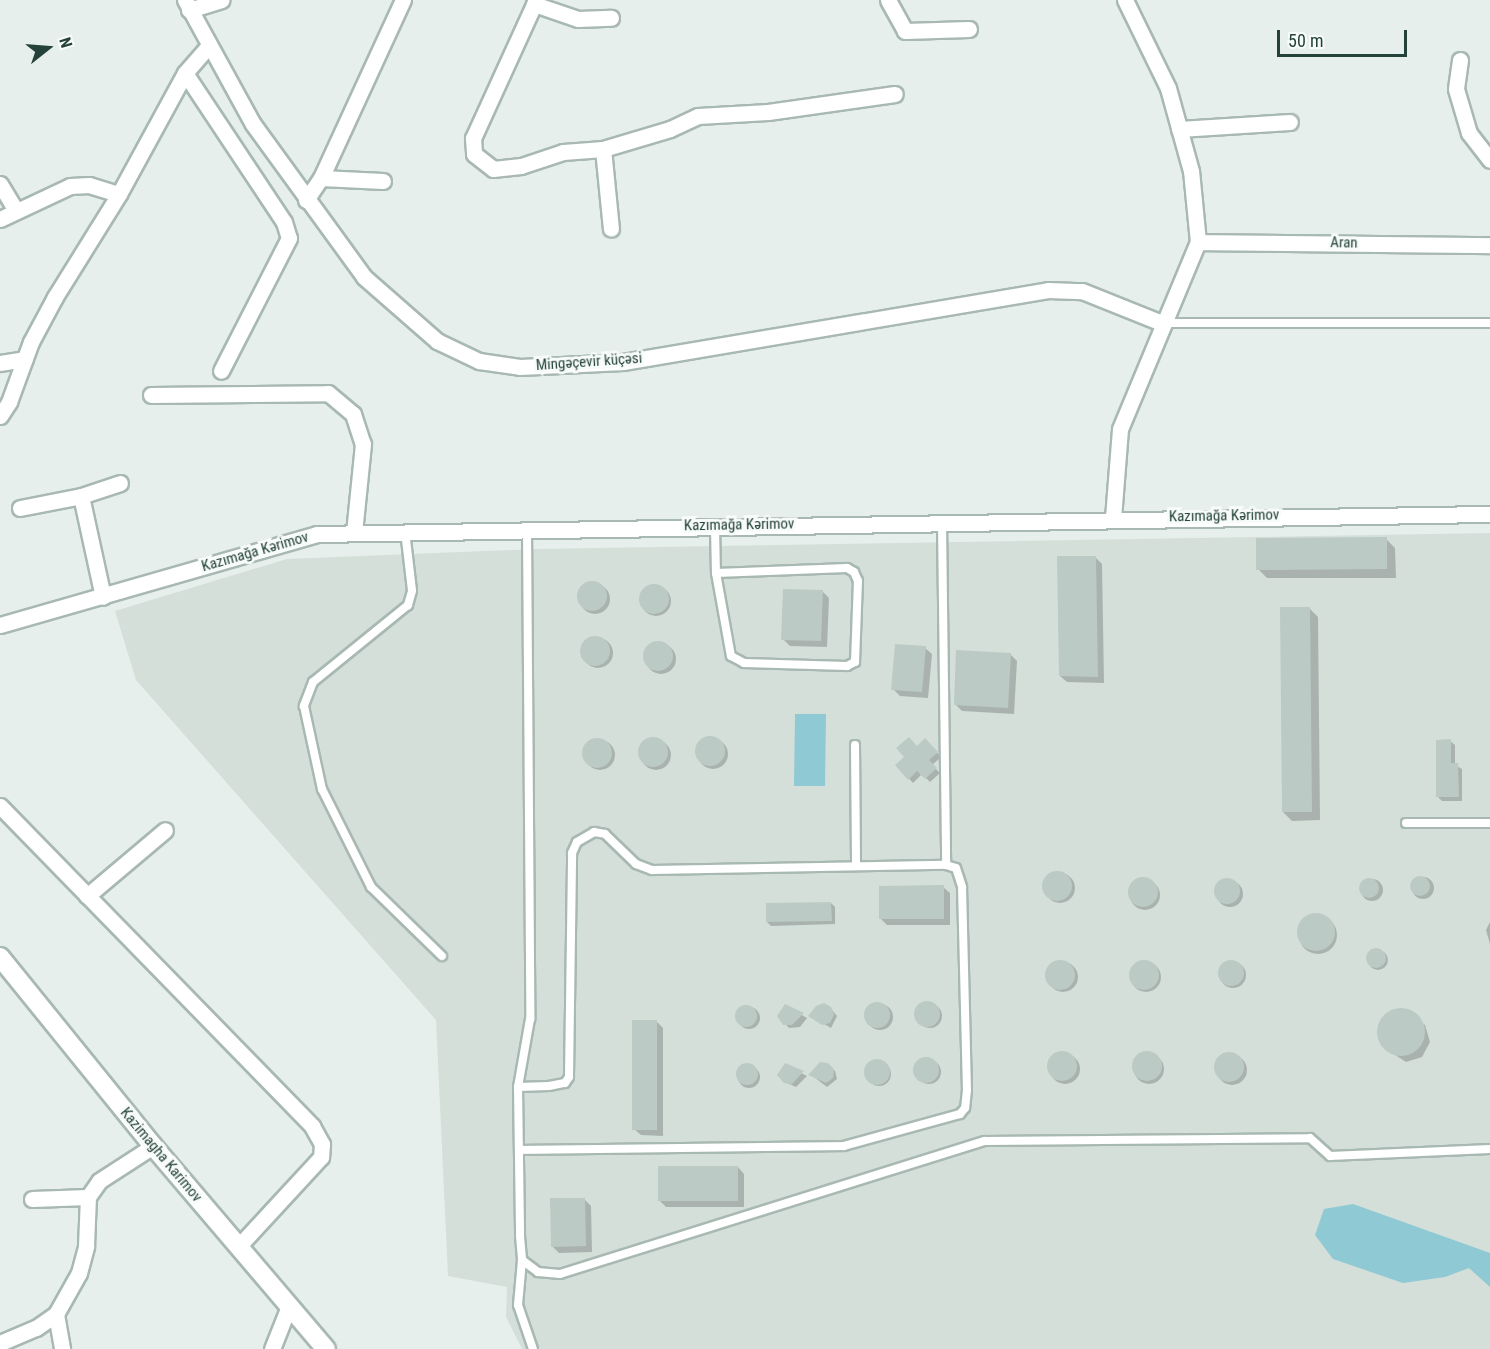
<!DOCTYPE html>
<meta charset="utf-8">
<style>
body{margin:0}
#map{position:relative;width:1490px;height:1349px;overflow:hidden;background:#e6efeb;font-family:"Roboto Condensed",sans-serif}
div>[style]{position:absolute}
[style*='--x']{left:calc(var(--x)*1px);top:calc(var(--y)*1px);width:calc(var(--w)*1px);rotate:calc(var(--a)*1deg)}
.built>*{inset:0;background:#d4dfda}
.water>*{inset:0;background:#8ec9d4}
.shadow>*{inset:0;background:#0003}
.round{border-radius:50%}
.building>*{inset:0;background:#bbcac4}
.roads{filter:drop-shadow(2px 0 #a8b8b2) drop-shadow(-2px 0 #a8b8b2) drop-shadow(0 2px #a8b8b2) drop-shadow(0 -2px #a8b8b2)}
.service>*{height:8px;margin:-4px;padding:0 4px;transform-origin:4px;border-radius:4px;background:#fff}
.minor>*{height:15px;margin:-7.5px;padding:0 7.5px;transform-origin:7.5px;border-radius:7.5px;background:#fff}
.tertiary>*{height:18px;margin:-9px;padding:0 9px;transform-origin:9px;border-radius:9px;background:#fff}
span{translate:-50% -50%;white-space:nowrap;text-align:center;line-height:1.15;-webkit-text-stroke:6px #f7fbf9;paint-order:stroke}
.street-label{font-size:15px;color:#24423a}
.north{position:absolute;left:18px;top:18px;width:60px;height:60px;-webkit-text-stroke:4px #f7fbf9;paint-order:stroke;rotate:73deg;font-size:16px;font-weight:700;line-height:24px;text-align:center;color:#24423a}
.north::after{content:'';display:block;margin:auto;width:21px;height:27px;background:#24423a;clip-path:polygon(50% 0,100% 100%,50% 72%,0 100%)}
.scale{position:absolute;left:1277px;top:30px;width:130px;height:27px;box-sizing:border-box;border:3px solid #24423a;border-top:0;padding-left:8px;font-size:18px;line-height:21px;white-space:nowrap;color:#24423a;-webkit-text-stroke:4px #f7fbf9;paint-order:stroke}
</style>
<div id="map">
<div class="built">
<i style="clip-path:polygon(1490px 533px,1490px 1349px,522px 1349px,506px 1317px,507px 1287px,448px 1276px,436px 1020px,136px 680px,115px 611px,287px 559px,537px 549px)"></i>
</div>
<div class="water">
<i style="clip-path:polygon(795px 714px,826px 714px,825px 786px,794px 786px)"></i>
<i style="clip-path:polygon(1353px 1204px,1490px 1253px,1490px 1287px,1469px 1268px,1445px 1277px,1403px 1283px,1333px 1259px,1315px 1235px,1324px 1209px)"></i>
</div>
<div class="shadow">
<i style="clip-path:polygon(1386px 539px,1395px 548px,1396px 578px,1267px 578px,1258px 569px)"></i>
<i style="clip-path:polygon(1095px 557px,1102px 564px,1104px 683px,1067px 682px,1060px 676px)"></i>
<i class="round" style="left:580px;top:584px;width:30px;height:30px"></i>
<i class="round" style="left:641px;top:586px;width:30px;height:30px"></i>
<i style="clip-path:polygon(823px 592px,829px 598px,827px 647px,790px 646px,783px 639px)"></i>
<i style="clip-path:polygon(1309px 608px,1318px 617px,1320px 820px,1292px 821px,1283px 812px)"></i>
<i class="round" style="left:583px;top:638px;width:30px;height:30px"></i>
<i class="round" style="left:646px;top:644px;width:30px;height:30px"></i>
<i style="clip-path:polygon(925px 648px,932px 654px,928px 698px,900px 696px,893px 689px)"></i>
<i style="clip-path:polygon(1010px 654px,1017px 661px,1014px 714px,962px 711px,955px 704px)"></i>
<i class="round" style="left:698px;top:739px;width:30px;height:30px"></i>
<i class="round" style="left:641px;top:740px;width:30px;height:30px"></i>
<i class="round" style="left:585px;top:740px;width:30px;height:30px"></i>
<i style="clip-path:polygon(925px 740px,941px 757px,932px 765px,940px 773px,930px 782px,922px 774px,913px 783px,897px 765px)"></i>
<i style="clip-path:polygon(1450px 741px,1455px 745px,1455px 765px,1462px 769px,1462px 801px,1442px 801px,1438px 797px)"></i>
<i class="round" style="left:1045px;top:873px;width:30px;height:30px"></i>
<i class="round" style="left:1412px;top:877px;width:22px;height:22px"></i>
<i class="round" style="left:1361px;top:879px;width:22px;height:22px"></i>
<i class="round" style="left:1130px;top:880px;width:30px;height:30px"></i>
<i class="round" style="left:1217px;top:881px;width:26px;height:26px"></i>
<i style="clip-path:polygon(943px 887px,950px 893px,950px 925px,887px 925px,881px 919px)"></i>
<i style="clip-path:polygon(831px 903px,835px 907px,835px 924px,771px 926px,767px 922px)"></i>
<i class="round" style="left:1299px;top:916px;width:38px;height:38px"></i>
<i style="clip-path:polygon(1490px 922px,1490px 944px,1486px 930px)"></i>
<i class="round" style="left:1368px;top:950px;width:20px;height:20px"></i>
<i class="round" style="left:1131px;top:962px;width:30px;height:30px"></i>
<i class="round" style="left:1048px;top:962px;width:30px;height:30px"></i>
<i class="round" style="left:1220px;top:962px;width:26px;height:26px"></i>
<i class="round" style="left:918px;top:1004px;width:24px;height:24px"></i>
<i class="round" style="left:867px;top:1004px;width:26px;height:26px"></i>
<i style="clip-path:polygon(786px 1006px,807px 1018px,800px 1027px,789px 1028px,779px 1016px)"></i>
<i class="round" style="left:738px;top:1007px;width:22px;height:22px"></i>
<i style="clip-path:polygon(832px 1010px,837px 1016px,831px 1028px,810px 1016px)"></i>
<i style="clip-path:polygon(1403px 1010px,1425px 1025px,1430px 1042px,1422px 1057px,1406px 1062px,1383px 1047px,1378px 1030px,1386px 1015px)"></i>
<i style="clip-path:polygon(656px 1021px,663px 1028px,663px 1136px,641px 1135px,634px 1129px)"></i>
<i class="round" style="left:1134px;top:1054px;width:30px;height:30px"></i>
<i class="round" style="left:1050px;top:1054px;width:30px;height:30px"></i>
<i class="round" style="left:1217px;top:1055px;width:30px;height:30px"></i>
<i class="round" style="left:917px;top:1060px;width:24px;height:24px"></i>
<i class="round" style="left:867px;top:1062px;width:24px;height:24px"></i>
<i style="clip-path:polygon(824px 1063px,835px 1071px,837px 1079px,827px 1087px,810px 1074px)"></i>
<i style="clip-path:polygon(786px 1065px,807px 1076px,796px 1087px,785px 1082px)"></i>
<i class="round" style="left:738px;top:1066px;width:22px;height:22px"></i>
<i style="clip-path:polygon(738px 1167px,744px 1174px,744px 1207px,666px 1207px,660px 1201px)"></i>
<i style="clip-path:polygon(585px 1200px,591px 1206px,592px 1252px,559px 1253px,552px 1246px)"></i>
</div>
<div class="building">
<i style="clip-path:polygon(1387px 537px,1387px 569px,1256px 570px,1256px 538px)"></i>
<i style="clip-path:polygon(1057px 556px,1096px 556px,1098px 677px,1059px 676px)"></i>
<i class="round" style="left:577px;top:581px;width:30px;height:30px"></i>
<i class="round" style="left:639px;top:584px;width:30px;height:30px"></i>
<i style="clip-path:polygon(783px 589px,823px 590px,821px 641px,781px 640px)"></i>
<i style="clip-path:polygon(1280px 607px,1310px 607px,1312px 812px,1282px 812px)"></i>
<i class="round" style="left:580px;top:636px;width:30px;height:30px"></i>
<i class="round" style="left:643px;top:641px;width:30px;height:30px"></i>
<i style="clip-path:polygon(895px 644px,926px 646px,922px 692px,891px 690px)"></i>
<i style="clip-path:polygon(956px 650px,1011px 653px,1008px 708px,954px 705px)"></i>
<i class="round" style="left:695px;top:736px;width:30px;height:30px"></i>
<i class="round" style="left:638px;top:737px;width:30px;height:30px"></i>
<i style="clip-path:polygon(909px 737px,917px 746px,925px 738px,938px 752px,929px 760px,937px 768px,925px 779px,917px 771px,908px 780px,895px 765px,904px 757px,896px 748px)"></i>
<i class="round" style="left:582px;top:738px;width:30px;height:30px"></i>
<i style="clip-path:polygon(1451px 739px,1451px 763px,1458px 763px,1459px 797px,1436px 797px,1436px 740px)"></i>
<i class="round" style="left:1042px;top:871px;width:30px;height:30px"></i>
<i class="round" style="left:1410px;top:876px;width:20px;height:20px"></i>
<i class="round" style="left:1128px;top:877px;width:30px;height:30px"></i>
<i class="round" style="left:1359px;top:878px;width:20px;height:20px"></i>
<i class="round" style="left:1214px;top:878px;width:26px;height:26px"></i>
<i style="clip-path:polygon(944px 885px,944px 919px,879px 919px,879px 886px)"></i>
<i style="clip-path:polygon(831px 902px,832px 921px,766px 922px,766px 903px)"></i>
<i class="round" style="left:1297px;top:913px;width:38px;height:38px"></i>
<i class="round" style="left:1366px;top:948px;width:20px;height:20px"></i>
<i class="round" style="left:1129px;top:960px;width:30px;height:30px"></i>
<i class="round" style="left:1045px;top:960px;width:30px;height:30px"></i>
<i class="round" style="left:1218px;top:960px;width:26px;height:26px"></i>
<i class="round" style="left:914px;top:1001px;width:26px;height:26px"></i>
<i class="round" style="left:864px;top:1002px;width:26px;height:26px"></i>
<i style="clip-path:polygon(824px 1003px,831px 1007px,834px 1015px,830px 1023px,822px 1025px,808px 1016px,816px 1006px)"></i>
<i style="clip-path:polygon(785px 1004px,804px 1013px,792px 1025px,783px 1025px,777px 1016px)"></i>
<i class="round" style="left:735px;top:1005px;width:22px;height:22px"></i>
<i class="round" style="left:1377px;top:1008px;width:48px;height:48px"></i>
<i style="clip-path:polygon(632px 1020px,657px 1020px,657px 1130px,632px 1130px)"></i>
<i class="round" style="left:1132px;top:1051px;width:30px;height:30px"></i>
<i class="round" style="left:1047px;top:1051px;width:30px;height:30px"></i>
<i class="round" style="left:1214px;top:1052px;width:30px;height:30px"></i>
<i class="round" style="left:913px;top:1057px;width:26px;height:26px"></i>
<i class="round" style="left:864px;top:1059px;width:26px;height:26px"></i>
<i style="clip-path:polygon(820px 1062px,828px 1063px,834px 1069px,833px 1078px,826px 1083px,808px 1075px)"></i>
<i style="clip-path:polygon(785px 1063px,804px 1071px,792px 1084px,784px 1083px,777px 1075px)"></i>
<i class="round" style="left:736px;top:1063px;width:22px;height:22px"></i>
<i style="clip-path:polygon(658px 1166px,738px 1166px,738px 1201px,658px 1201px)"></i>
<i style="clip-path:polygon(550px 1198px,585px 1198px,586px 1246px,551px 1247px)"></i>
</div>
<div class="roads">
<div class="service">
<i style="--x:1165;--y:323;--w:325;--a:0"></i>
<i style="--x:942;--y:522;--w:343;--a:89.3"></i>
<i style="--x:715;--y:527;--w:46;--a:88.8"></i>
<i style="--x:716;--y:573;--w:84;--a:79.8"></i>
<i style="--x:731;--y:656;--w:15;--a:28"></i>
<i style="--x:744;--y:663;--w:103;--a:1.7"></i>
<i style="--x:847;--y:666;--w:9;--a:-27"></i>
<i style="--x:855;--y:662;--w:81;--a:-87.9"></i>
<i style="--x:858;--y:581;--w:10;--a:-114"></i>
<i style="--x:854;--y:572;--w:8;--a:-150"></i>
<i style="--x:847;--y:568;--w:131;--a:177.8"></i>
<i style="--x:527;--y:529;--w:490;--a:89.6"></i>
<i style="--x:530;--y:1019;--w:69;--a:100"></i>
<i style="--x:518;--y:1087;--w:149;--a:89.2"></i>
<i style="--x:520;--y:1236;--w:24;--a:85"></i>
<i style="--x:522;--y:1260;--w:20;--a:37"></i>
<i style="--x:538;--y:1272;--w:22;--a:5"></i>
<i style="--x:560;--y:1274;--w:445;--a:-17.4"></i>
<i style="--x:985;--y:1141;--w:325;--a:-0.5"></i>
<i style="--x:1310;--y:1138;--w:27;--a:42"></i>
<i style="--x:1330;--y:1156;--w:160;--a:-2.5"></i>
<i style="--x:405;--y:531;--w:60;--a:83.3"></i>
<i style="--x:412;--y:591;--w:15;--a:106"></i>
<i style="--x:408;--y:605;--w:122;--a:141"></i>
<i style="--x:313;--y:682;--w:26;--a:111"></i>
<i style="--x:304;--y:706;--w:85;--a:77.8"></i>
<i style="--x:322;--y:789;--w:110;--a:63.4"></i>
<i style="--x:371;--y:887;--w:99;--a:44.2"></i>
<i style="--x:855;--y:745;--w:121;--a:89.5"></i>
<i style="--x:1406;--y:823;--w:84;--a:0"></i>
<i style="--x:518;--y:1087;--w:31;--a:-2"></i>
<i style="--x:549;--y:1086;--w:16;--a:-11"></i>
<i style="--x:565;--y:1083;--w:7;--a:-56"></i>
<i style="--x:569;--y:1077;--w:224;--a:-89.2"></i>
<i style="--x:572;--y:853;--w:12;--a:-66"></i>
<i style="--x:577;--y:842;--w:20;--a:-30"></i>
<i style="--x:594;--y:832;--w:11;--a:10"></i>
<i style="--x:605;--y:834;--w:43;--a:44.1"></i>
<i style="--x:636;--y:864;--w:17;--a:21"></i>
<i style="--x:652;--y:870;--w:294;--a:-1"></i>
<i style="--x:946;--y:865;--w:10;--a:17"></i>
<i style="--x:956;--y:868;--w:20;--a:72"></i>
<i style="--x:962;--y:887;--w:203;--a:88.6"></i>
<i style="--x:967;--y:1090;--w:18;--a:96"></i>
<i style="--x:965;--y:1108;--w:8;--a:130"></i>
<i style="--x:960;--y:1114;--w:120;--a:164.6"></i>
<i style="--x:844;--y:1146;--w:325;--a:179.3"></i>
<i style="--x:522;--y:1260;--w:45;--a:95.1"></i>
<i style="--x:518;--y:1305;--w:46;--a:71.2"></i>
</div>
<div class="minor">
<i style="--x:185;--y:0;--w:141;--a:61.3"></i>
<i style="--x:253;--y:124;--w:189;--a:54"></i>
<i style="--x:364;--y:277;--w:97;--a:41.2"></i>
<i style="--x:437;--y:341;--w:47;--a:25.5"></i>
<i style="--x:479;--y:361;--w:41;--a:8.3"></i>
<i style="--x:520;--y:367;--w:103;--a:-2.8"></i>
<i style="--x:623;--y:362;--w:431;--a:-9.6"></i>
<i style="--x:1048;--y:290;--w:34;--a:2"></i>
<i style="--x:1082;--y:291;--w:86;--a:21.8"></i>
<i style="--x:536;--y:0;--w:152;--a:114.5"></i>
<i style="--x:473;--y:138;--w:16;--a:86"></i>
<i style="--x:474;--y:154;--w:24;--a:38"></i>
<i style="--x:493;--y:169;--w:28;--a:-6"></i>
<i style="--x:521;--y:166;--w:44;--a:-18.4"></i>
<i style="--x:563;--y:152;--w:40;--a:-4.3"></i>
<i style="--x:603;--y:149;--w:70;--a:-16.6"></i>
<i style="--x:670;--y:129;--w:31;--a:-25"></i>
<i style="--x:698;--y:116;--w:70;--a:-3.3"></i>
<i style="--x:768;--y:112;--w:128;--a:-8.1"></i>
<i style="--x:888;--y:0;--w:35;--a:61"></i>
<i style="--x:905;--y:31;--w:64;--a:-1.8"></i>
<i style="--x:534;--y:4;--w:46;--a:18.8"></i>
<i style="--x:578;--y:19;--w:33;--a:-2"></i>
<i style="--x:189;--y:10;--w:34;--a:-17"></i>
<i style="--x:1460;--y:60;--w:29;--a:98"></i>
<i style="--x:1456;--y:89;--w:46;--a:73.5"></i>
<i style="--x:1469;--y:133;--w:34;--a:52"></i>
<i style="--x:185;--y:73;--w:179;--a:56.4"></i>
<i style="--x:284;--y:222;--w:17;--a:73"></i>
<i style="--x:289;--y:238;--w:149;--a:117.1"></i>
<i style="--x:1179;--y:129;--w:111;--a:-3.6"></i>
<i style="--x:603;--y:149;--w:80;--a:84.3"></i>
<i style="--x:321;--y:178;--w:62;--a:2.8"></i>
<i style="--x:0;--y:184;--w:29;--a:59"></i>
<i style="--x:306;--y:200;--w:27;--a:-56"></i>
<i style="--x:321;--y:178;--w:196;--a:-65.3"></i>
<i style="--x:0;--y:219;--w:77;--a:-25.2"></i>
<i style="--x:70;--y:186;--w:19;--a:-3"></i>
<i style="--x:89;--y:185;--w:31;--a:17"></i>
<i style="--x:1198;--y:242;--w:292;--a:0.6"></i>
<i style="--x:0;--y:363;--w:25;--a:-9"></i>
<i style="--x:151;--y:395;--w:177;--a:-0.6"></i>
<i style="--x:328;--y:393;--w:33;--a:40"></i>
<i style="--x:353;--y:414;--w:32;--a:72"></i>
<i style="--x:363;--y:444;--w:88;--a:95.8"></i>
<i style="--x:0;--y:416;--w:17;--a:-57"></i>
<i style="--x:9;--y:402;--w:64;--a:-69.9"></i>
<i style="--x:31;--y:342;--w:51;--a:-61.9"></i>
<i style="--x:55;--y:297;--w:121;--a:-58.1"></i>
<i style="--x:119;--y:194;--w:138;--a:-61.4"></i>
<i style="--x:185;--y:73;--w:35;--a:-49"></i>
<i style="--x:81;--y:496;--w:103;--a:77.7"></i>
<i style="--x:20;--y:508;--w:62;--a:-11.1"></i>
<i style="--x:81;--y:496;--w:41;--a:-18.4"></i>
<i style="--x:1113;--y:518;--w:89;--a:-85.5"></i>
<i style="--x:1120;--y:429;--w:203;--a:-67.4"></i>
<i style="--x:1198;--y:242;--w:71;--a:-95.6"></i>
<i style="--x:1191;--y:171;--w:86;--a:-105.5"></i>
<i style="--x:1168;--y:88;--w:98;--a:-116"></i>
<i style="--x:0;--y:625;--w:330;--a:-16"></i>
<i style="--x:317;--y:534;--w:1173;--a:-0.98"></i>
<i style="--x:0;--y:806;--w:447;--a:45.7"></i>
<i style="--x:312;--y:1126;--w:21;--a:61"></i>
<i style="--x:322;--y:1144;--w:13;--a:94"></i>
<i style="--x:321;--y:1157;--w:122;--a:132.7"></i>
<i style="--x:87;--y:896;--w:102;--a:-40.2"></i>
<i style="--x:32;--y:1199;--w:56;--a:-2"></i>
<i style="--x:56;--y:1314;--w:36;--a:80"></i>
<i style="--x:0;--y:1343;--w:39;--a:-23"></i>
<i style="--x:36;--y:1328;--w:24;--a:-35"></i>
<i style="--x:56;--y:1314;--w:47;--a:-60.7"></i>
<i style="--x:79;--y:1273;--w:28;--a:-75"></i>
<i style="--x:86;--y:1246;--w:49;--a:-87.7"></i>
<i style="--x:88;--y:1197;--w:19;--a:-55"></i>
<i style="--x:99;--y:1181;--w:64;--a:-32.9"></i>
<i style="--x:272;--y:1349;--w:46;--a:-68.4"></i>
</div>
<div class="tertiary">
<i style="--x:0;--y:957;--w:243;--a:51"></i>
<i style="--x:153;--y:1146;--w:267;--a:49.6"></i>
</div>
</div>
<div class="street-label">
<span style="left:1344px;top:243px;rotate:1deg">Aran</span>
<span style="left:589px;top:362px;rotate:-4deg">Mingəçevir küçəsi</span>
<span style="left:1224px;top:516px;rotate:-1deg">Kazımağa Kərimov</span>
<span style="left:739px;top:525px;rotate:-1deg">Kazımağa Kərimov</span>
<span style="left:255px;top:552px;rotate:-16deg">Kazımağa Kərimov</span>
<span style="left:161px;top:1155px;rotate:50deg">Kazimagha Karimov</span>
</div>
<div class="north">N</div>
<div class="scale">50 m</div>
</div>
